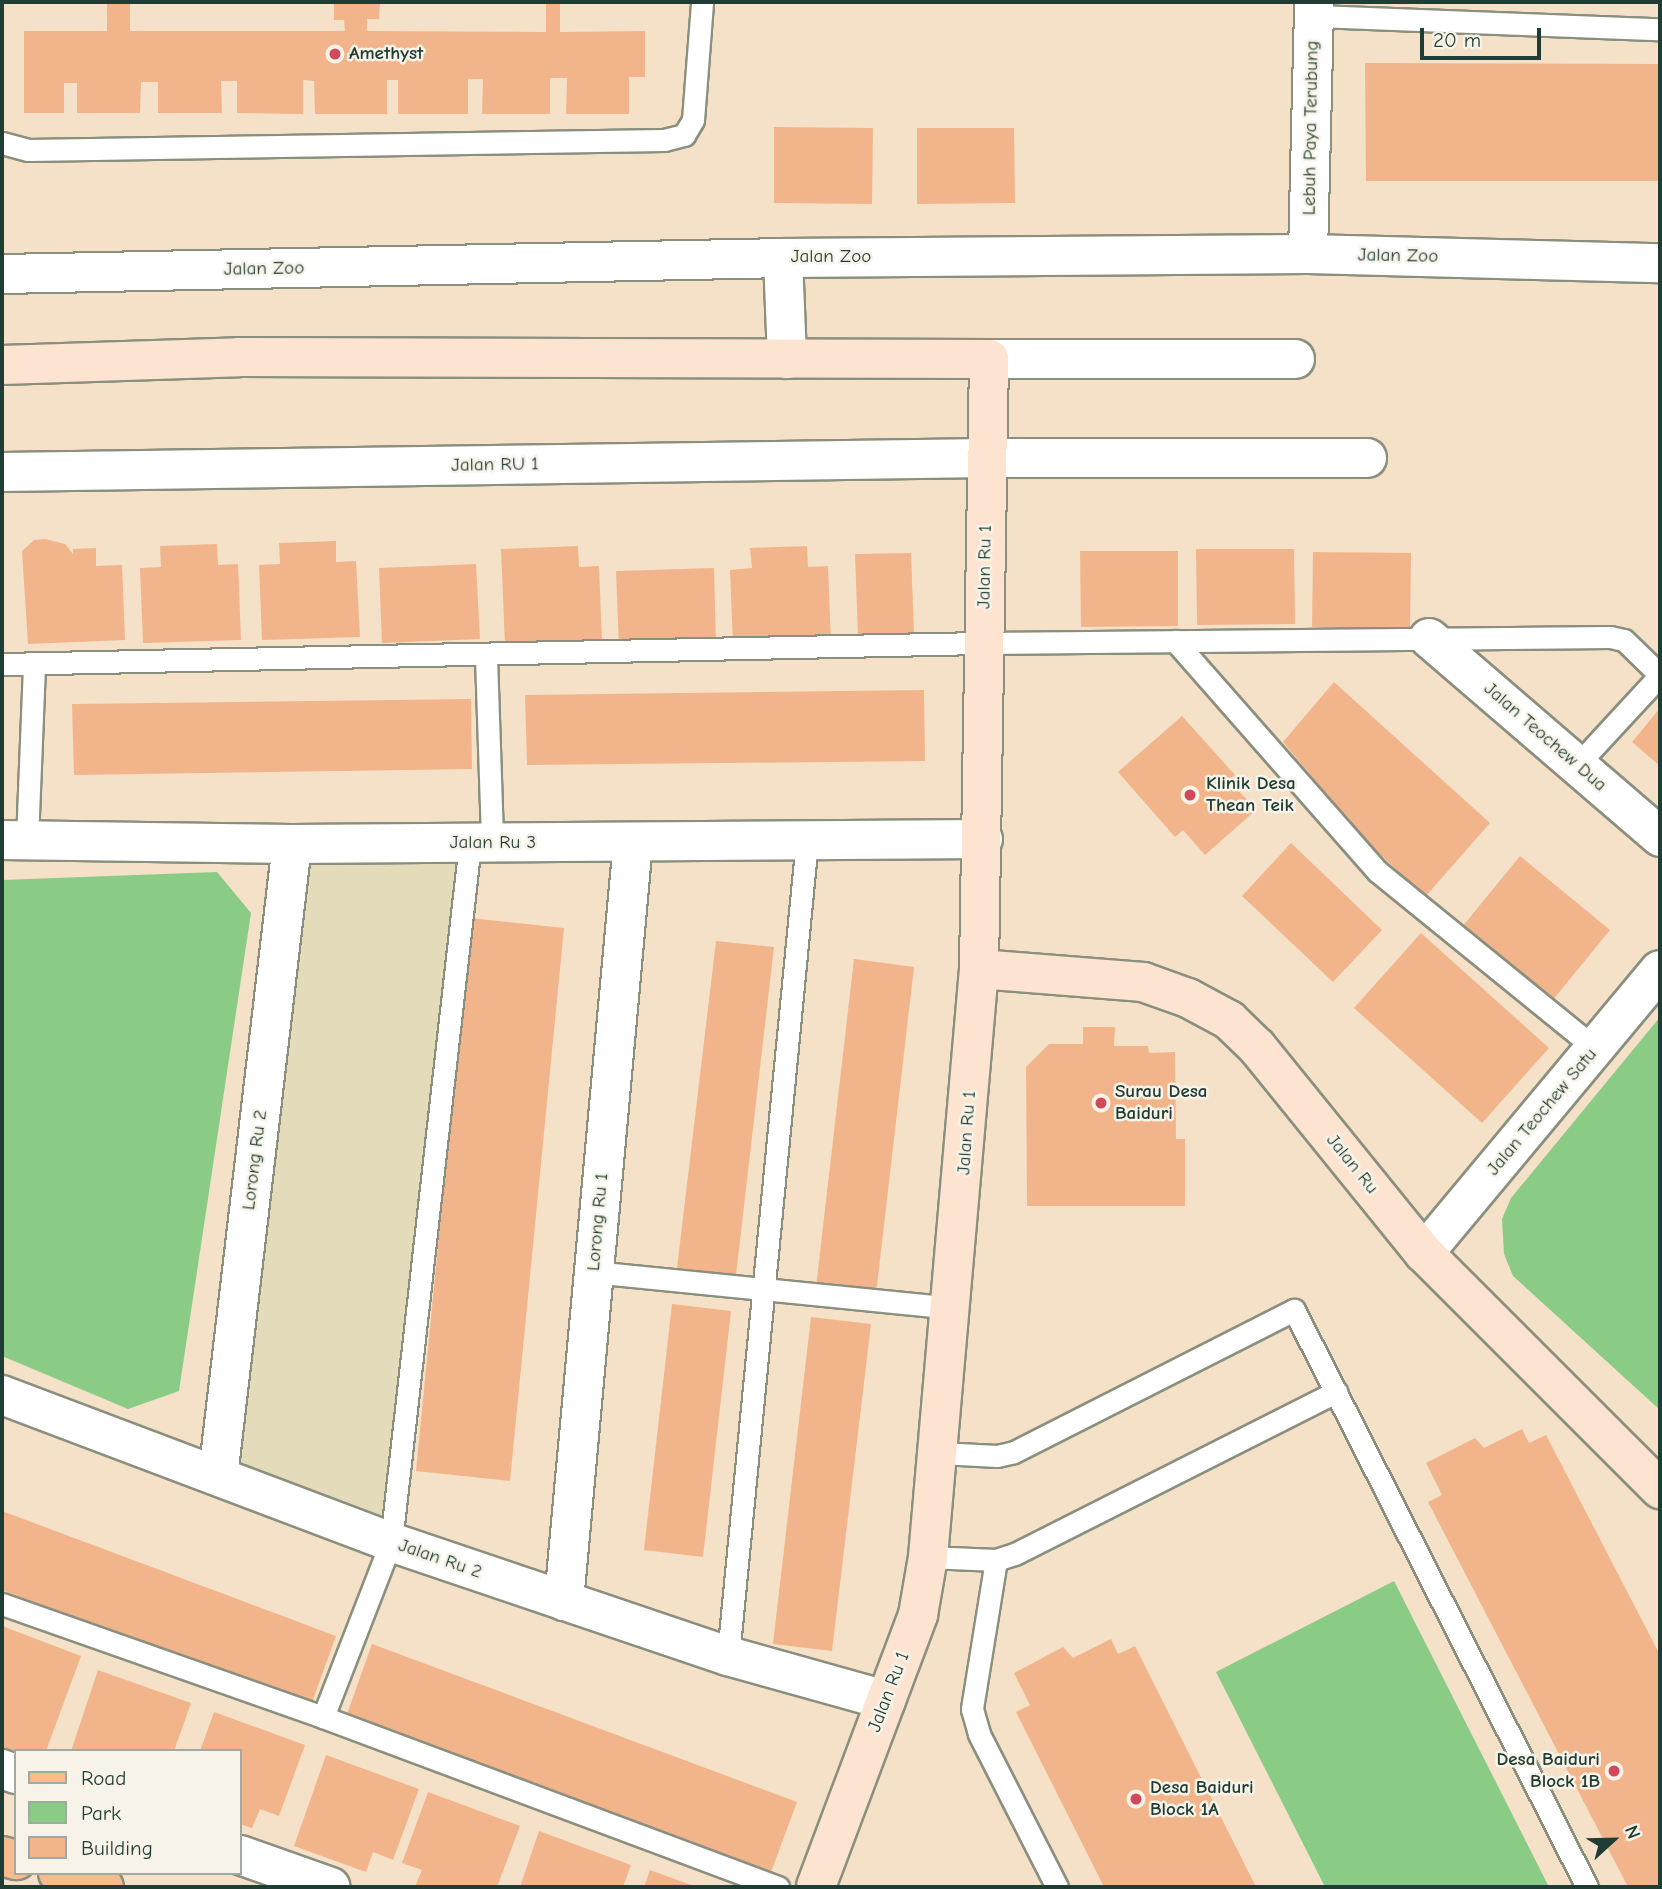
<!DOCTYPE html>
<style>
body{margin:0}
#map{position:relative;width:1662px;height:1889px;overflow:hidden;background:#f5e1c8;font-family:"Comic Neue",sans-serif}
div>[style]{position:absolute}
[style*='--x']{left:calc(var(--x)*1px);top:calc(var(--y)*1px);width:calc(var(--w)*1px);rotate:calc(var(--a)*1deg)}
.built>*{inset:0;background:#e4dbba}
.green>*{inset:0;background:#8acc85}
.building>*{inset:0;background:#f2b58b}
.roads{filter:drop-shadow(2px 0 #8a8f7e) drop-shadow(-2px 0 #8a8f7e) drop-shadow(0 2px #8a8f7e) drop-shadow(0 -2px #8a8f7e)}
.lane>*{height:21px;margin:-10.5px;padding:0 10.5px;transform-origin:10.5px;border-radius:10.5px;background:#fff}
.street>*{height:38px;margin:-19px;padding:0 19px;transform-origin:19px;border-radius:19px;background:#fff}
.secondary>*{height:38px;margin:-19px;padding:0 19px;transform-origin:19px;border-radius:19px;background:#fde4d1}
.primary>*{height:38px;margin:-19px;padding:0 19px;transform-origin:19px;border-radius:19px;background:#fabb8c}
.dots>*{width:19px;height:19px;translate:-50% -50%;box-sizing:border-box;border:4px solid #f7f3e8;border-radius:50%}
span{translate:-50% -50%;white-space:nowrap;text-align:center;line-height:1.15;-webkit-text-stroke:5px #f7f3e8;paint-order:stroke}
.poi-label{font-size:19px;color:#1f3d34;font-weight:700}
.left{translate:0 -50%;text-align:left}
.right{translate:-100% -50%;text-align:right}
.street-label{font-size:19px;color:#1f3d34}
.frame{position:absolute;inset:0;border:4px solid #1f3d34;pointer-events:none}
.legend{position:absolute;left:14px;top:1749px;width:228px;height:126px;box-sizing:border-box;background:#f7f3e8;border:2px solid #a1aaa0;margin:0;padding:9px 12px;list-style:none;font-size:21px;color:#1f3d34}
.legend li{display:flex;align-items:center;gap:14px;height:35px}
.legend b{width:35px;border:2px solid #a1aaa0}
.north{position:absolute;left:1578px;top:1805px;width:70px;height:70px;-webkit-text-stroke:5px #f7f3e8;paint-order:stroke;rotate:68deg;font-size:19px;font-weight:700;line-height:28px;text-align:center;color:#1f3d34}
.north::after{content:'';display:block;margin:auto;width:24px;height:32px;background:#1f3d34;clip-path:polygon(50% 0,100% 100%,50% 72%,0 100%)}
.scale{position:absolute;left:1420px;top:28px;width:121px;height:32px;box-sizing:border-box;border:4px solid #1f3d34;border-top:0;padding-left:9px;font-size:21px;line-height:24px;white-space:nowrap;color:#1f3d34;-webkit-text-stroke:5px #f7f3e8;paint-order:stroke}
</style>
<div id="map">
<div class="built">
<i style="clip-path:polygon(470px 843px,391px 1542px,218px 1476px,292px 844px)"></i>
</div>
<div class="green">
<i style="clip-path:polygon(217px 872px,251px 913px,179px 1391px,128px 1409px,2px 1356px,2px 880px)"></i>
<i style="clip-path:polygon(1660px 1017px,1660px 1410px,1513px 1276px,1504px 1254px,1502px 1219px,1511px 1198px)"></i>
<i style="clip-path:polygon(1394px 1581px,1549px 1887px,1325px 1887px,1216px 1672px)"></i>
</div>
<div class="building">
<i style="clip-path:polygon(107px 2px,130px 2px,130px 31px,345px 31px,344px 20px,334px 20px,334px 2px,380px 2px,379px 19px,367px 19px,367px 31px,546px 32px,546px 2px,560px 2px,560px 32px,645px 31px,645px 77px,629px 77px,629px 114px,566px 114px,567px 78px,550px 78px,550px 114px,482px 114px,483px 79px,468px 79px,468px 114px,398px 114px,398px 80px,387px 80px,387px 114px,315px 114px,314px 81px,303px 80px,303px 114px,237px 113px,237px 81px,221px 81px,222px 113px,158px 113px,158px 82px,141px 82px,140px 113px,77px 113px,77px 83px,64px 83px,64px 113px,24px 113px,24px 31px,107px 31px)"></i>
<i style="clip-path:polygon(1365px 63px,1660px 64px,1660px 181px,1366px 181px)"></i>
<i style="clip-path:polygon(774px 127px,873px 128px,872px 204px,774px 203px)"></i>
<i style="clip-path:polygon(917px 128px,1014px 128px,1015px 203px,917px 204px)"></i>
<i style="clip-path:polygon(45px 539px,65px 544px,73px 554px,73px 549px,96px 548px,96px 566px,122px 565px,125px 640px,28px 644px,22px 551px,34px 540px)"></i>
<i style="clip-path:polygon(336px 541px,336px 562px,356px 561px,360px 637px,262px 640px,259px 565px,280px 564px,279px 543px)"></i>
<i style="clip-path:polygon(217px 544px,218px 565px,238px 564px,241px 640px,143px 643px,140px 568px,161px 567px,160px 546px)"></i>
<i style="clip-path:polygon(578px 546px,579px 567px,599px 566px,602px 642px,505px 645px,501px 549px)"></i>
<i style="clip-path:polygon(807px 546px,808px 567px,828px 566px,831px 642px,733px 645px,730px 570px,752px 568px,750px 548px)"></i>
<i style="clip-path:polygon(1196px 549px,1294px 549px,1295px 624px,1197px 625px)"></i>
<i style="clip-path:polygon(1080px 551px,1178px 551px,1178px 626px,1081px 627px)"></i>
<i style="clip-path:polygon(1313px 552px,1411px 553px,1410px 628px,1312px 627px)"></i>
<i style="clip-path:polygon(911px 553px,914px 634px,858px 635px,855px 554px)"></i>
<i style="clip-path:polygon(476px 564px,480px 639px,382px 643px,379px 568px)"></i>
<i style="clip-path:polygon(714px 568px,716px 643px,619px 647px,616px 571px)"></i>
<i style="clip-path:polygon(1334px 682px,1490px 823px,1425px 897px,1364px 839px,1283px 742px)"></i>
<i style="clip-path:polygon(924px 690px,925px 761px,527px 765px,525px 695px)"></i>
<i style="clip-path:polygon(471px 699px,472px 769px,74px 775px,72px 704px)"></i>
<i style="clip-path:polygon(1660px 708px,1660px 766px,1632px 742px)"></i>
<i style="clip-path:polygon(1182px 716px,1235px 775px,1229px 780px,1256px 810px,1205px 855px,1183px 830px,1175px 837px,1118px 772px)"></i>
<i style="clip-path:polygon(1291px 843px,1382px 930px,1333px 982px,1242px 896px)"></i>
<i style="clip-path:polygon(1520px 856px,1610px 930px,1552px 1001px,1462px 927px)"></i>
<i style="clip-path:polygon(470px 918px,564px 928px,510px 1481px,416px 1471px)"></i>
<i style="clip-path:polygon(1421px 933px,1549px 1048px,1482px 1123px,1354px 1008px)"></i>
<i style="clip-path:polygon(716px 941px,774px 947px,736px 1275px,677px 1268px)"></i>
<i style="clip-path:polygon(854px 959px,914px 967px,876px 1294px,816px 1287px)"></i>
<i style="clip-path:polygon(1083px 1027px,1115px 1027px,1114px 1046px,1148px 1046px,1149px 1053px,1175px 1052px,1176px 1139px,1185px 1139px,1185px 1206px,1027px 1206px,1026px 1067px,1049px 1044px,1083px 1044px)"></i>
<i style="clip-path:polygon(672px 1304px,731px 1311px,703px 1557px,644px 1550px)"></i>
<i style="clip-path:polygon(811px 1317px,871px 1324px,832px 1651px,773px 1644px)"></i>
<i style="clip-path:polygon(1522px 1429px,1529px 1443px,1546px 1435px,1660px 1655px,1660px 1887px,1628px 1887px,1428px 1502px,1442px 1495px,1426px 1463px,1475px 1438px,1484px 1448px)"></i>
<i style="clip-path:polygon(2px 1511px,336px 1636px,311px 1705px,2px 1590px)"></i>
<i style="clip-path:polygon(2px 1626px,81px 1656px,46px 1751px,16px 1751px,16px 1755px,2px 1749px)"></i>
<i style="clip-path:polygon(1111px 1639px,1118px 1654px,1135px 1646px,1256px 1887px,1104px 1887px,1016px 1712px,1030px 1705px,1014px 1673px,1063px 1647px,1073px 1658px)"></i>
<i style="clip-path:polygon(372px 1644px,797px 1802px,771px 1872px,347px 1714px)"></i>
<i style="clip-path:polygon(98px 1670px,191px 1703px,174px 1751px,71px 1751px)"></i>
<i style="clip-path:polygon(214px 1712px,305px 1745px,279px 1816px,260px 1809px,252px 1828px,240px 1824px,240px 1751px,200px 1751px)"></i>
<i style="clip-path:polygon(326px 1755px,419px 1789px,393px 1860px,373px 1852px,366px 1872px,294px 1846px)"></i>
<i style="clip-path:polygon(428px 1792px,520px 1826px,497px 1887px,415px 1887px,422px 1870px,402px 1863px)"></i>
<i style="clip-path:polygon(539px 1831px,631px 1865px,623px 1887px,520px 1887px)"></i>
<i style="clip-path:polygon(650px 1870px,697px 1887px,644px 1887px)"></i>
</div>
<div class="roads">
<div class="lane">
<i style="--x:1314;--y:16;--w:346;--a:2.2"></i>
<i style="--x:2;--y:143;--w:27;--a:15"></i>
<i style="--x:28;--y:150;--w:636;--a:-0.9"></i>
<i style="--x:664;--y:140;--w:21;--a:-14"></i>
<i style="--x:684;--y:135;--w:17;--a:-59"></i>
<i style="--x:693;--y:120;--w:118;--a:-85.6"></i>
<i style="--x:1175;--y:641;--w:306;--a:48.7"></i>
<i style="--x:1377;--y:871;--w:282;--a:39.1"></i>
<i style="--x:486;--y:657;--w:185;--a:88.1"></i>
<i style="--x:2;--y:664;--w:982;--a:-1.23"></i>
<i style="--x:984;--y:643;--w:626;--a:-0.55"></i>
<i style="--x:1610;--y:637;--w:14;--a:12"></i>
<i style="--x:1624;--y:640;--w:50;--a:44.2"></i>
<i style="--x:1578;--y:764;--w:121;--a:-47.3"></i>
<i style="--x:27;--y:840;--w:176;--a:-87.7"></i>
<i style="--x:593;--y:1272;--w:362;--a:5.7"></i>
<i style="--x:940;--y:1453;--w:57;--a:3"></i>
<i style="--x:997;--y:1456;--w:17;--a:-13"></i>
<i style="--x:1014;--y:1452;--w:314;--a:-26.9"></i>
<i style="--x:1294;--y:1310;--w:647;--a:63.08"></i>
<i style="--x:928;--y:1557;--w:68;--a:2.5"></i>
<i style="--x:996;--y:1560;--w:20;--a:-18"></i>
<i style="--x:1015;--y:1554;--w:360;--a:-26.8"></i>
<i style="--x:996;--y:1560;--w:151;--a:99.2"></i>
<i style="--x:972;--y:1709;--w:26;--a:74"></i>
<i style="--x:979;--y:1734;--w:172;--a:63"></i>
<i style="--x:2;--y:1604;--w:340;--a:19.4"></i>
<i style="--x:323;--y:1717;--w:486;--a:20.5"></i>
<i style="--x:728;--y:1656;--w:820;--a:-84.47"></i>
<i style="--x:323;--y:1717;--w:188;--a:-68.8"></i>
<i style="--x:391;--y:1542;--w:703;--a:-83.55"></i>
</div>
<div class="street">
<i style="--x:1308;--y:254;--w:252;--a:-88.6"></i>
<i style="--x:783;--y:258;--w:101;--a:87.7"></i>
<i style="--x:2;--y:274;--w:781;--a:-1.17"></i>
<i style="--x:783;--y:258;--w:525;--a:-0.44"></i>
<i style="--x:1308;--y:254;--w:352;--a:1.5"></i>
<i style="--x:989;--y:359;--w:306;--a:0"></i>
<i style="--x:2;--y:472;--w:986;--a:-0.81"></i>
<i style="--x:988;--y:458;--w:379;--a:0"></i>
<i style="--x:1429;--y:638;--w:305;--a:40.7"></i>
<i style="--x:2;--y:840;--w:290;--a:0.8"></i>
<i style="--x:292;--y:844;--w:691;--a:-0.41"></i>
<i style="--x:1424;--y:1253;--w:368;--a:-50.2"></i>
<i style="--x:2;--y:1395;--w:416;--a:20.7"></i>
<i style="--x:391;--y:1542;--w:356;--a:18.7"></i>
<i style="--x:728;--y:1656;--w:164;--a:15.6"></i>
<i style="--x:218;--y:1476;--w:636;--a:-83.32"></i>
<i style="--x:564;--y:1601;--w:761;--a:-84.8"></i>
<i style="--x:2;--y:1769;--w:15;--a:20"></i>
<i style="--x:240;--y:1855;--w:96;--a:19.4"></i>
</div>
<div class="secondary">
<i style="--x:2;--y:365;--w:237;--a:-1.9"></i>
<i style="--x:239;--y:357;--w:750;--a:0.15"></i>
<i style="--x:989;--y:359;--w:610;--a:90.94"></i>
<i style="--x:979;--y:969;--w:590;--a:94.96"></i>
<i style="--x:928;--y:1557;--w:59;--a:99.8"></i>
<i style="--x:918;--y:1615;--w:290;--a:110.6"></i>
<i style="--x:979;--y:969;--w:165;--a:4.5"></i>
<i style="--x:1143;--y:982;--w:48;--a:19.6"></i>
<i style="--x:1188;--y:998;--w:47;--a:28.2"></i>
<i style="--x:1229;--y:1020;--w:39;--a:44"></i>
<i style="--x:1257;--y:1047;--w:265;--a:51"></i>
<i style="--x:1424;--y:1253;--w:334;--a:45"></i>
</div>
<div class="primary">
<i style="--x:2;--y:1856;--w:15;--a:16"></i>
<i style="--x:58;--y:1873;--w:48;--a:16.9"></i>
</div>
</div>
<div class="dots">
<i style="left:335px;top:54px;background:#d1495b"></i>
<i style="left:1190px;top:795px;background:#d1495b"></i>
<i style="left:1101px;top:1103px;background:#d1495b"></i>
<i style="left:1614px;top:1771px;background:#d1495b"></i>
<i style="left:1136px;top:1799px;background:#d1495b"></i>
</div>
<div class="poi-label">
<span class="left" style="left:349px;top:54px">Amethyst</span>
<span class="left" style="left:1206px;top:795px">Klinik Desa<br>Thean Teik</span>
<span class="left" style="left:1115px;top:1103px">Surau Desa<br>Baiduri</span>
<span class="right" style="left:1600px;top:1771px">Desa Baiduri<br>Block 1B</span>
<span class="left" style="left:1150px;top:1799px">Desa Baiduri<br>Block 1A</span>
</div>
<div class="street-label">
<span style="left:1311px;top:128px;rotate:-89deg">Lebuh Paya Terubung</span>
<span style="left:1398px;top:256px;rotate:1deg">Jalan Zoo</span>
<span style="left:831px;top:257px">Jalan Zoo</span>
<span style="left:264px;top:269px;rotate:-1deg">Jalan Zoo</span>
<span style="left:495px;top:465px;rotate:-1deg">Jalan RU 1</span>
<span style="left:985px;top:567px;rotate:-89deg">Jalan Ru 1</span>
<span style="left:1545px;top:737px;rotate:41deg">Jalan Teochew Dua</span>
<span style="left:493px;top:843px">Jalan Ru 3</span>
<span style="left:1542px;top:1112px;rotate:-50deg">Jalan Teochew Satu</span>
<span style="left:967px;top:1133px;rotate:-86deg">Jalan Ru 1</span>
<span style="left:255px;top:1160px;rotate:-83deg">Lorong Ru 2</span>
<span style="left:1352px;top:1164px;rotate:51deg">Jalan Ru</span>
<span style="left:598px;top:1222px;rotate:-85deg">Lorong Ru 1</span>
<span style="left:440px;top:1559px;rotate:19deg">Jalan Ru 2</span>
<span style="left:889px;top:1692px;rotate:-69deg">Jalan Ru 1</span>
</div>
<div class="frame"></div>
<ul class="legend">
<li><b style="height:9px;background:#fabb8c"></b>Road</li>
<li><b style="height:19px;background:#8acc85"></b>Park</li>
<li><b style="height:19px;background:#f2b58b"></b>Building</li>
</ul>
<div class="north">N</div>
<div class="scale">20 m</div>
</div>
